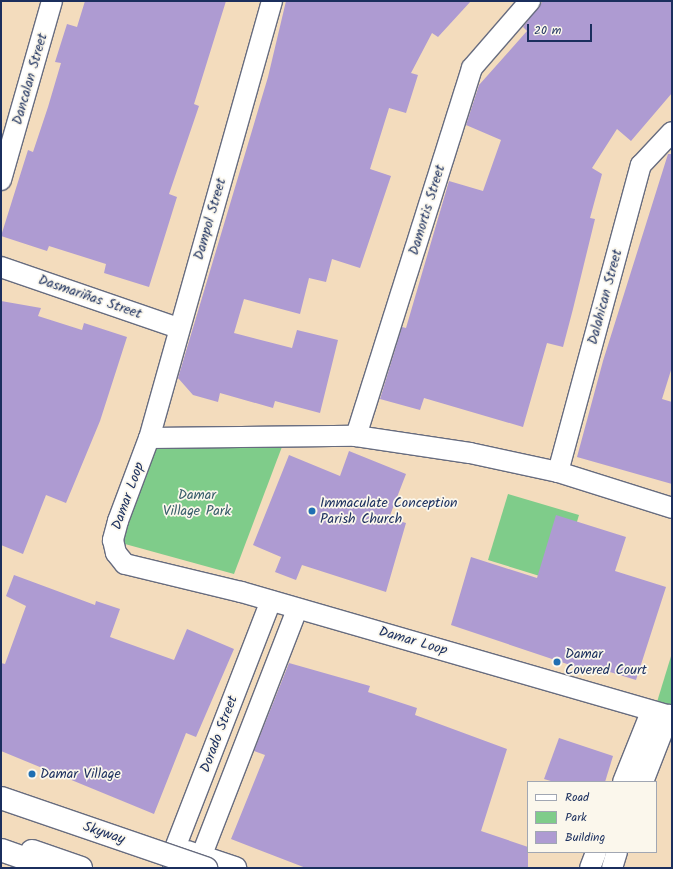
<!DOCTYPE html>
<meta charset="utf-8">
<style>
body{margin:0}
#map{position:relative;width:673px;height:869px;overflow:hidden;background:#f3dcbd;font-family:Kalam,sans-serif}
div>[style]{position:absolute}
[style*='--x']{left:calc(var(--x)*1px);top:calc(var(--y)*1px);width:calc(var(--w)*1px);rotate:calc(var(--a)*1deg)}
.green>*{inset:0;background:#7fcc8a}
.building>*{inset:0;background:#ae9bd2}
.roads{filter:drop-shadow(1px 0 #676c7f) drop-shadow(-1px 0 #676c7f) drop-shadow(0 1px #676c7f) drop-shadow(0 -1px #676c7f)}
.street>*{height:20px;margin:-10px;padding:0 10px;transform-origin:10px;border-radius:10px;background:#fff}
.primary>*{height:22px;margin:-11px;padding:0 11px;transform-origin:11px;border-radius:11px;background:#fff}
.highway>*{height:22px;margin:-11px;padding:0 11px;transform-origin:11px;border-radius:11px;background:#fff}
.bridges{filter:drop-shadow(1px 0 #676c7f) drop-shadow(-1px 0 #676c7f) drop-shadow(0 1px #676c7f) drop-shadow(0 -1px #676c7f)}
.highway-bridge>*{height:22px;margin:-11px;padding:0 11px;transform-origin:11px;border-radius:11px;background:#fff}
.dots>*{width:11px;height:11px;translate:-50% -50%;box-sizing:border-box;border:2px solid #fbf7ec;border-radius:50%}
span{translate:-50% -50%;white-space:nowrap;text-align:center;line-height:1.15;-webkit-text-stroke:3.5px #fbf7ec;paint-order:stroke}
.street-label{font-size:14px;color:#1b2f5e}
.park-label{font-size:14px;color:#395e6b}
.poi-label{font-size:14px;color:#1b2f5e}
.left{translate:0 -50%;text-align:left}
.frame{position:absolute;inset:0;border:2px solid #1b2f5e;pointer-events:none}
.legend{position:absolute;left:527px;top:781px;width:130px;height:72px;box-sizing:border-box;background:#fbf7ec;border:1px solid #a1a7b3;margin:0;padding:5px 7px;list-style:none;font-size:12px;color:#1b2f5e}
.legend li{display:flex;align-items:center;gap:8px;height:20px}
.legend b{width:20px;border:1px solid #a1a7b3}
.scale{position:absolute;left:527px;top:24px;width:65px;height:18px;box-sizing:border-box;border:2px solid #1b2f5e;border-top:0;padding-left:5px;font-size:12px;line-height:14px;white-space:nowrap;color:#1b2f5e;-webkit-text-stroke:3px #fbf7ec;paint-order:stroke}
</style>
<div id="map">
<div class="green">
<i style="clip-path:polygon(283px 444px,234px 574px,125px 544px,119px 539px,149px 445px)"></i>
<i style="clip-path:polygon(508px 494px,579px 515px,559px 582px,488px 560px)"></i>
<i style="clip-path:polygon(672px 653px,672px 706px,657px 702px)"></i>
</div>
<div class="building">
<i style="clip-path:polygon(85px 1px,226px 1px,194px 104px,199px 106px,169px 194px,177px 197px,149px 287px,104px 273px,106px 264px,49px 246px,47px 251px,1px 236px,28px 150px,33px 152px,48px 107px,61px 63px,55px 62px,67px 24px,77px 27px)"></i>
<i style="clip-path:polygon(286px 1px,471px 1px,438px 37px,432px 33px,411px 73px,418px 75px,406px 113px,389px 108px,370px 169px,391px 176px,360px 268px,332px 259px,326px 282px,309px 278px,300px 314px,244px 299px,234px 333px,292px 348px,297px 330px,338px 340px,320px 413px,275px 401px,273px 408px,220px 393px,218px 402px,193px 395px,178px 378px,268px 77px)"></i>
<i style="clip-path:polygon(543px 1px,672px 1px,672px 93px,631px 141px,617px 129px,592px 168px,602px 174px,590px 218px,595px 219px,573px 309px,563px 347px,547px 343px,523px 427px,424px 398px,420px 410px,380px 399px,402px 327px,406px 328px,449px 181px,483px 191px,501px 140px,466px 125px,479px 85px,527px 31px,523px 27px)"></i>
<i style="clip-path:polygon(668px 154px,672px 154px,672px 367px,662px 399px,672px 402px,672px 484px,577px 457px,603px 361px)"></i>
<i style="clip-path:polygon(1px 301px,41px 308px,38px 316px,82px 330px,84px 323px,127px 337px,100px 421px,66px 503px,46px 495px,23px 554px,1px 545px)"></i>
<i style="clip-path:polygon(349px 451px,406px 474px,389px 518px,406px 523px,386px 592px,302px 565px,296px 580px,275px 572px,281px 557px,253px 545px,289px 455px,340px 476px)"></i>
<i style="clip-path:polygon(556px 515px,626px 537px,615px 571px,666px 587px,636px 680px,587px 665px,585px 670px,451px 625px,471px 557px,537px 578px)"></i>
<i style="clip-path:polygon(14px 575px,95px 605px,96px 601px,120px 609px,110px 637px,174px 660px,187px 629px,234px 649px,196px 737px,186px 733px,154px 814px,1px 751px,1px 663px,5px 664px,26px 606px,6px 596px)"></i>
<i style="clip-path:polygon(289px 663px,370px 686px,368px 692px,417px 708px,415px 715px,507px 749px,481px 831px,528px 847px,528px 868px,306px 868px,231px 839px,265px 755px,254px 751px)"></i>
<i style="clip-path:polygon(559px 738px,613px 756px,605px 782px,554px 782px,544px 779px)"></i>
</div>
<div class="roads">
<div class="street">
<i style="--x:272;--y:1;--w:454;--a:105.7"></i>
<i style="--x:149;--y:438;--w:89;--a:110.5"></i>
<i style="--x:118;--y:521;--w:20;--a:105"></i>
<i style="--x:113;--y:540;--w:13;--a:77"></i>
<i style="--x:116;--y:553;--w:14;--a:51"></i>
<i style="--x:125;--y:564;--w:119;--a:13.6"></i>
<i style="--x:241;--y:592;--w:448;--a:16.1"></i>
<i style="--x:1;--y:180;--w:186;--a:-74.1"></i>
<i style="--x:1;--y:267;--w:187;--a:19"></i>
<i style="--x:356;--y:436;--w:386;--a:-72.5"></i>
<i style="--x:472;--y:68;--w:89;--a:-49.1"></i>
<i style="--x:149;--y:438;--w:207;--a:-0.6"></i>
<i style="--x:356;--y:436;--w:115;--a:8.5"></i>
<i style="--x:470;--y:453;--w:90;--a:12.2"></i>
<i style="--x:558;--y:472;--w:120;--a:17.5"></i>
<i style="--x:558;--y:472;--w:318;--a:-74.9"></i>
<i style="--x:641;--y:165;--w:45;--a:-46.8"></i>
<i style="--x:623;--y:782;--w:75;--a:-68.2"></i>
<i style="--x:643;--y:782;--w:72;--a:-68.8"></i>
<i style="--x:173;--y:868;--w:20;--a:-84"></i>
<i style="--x:175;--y:848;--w:265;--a:-68.8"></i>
<i style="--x:192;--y:868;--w:14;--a:-51"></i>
<i style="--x:201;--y:857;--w:266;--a:-68.8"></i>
<i style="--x:590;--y:868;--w:17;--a:-69"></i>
<i style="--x:612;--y:868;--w:17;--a:-73"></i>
</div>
<div class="primary">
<i style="--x:32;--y:851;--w:52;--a:19.1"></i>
<i style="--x:187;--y:852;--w:51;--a:18.4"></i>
</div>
<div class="highway">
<i style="--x:1;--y:850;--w:54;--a:19.4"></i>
</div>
</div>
<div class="bridges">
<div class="highway-bridge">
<i style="--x:1;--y:798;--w:217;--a:18.9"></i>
</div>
</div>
<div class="dots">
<i style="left:312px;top:511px;background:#1f6fb2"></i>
<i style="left:557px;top:662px;background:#1f6fb2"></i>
<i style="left:32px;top:774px;background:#1f6fb2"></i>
</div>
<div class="street-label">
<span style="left:30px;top:79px;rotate:-74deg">Dancalan Street</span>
<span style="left:427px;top:210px;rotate:-73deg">Damortis Street</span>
<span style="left:210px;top:219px;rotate:-74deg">Dampol Street</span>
<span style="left:90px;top:297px;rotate:19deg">Dasmariñas Street</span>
<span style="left:605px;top:297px;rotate:-75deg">Dalahican Street</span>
<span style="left:128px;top:496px;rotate:-70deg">Damar Loop</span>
<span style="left:413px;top:641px;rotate:16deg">Damar Loop</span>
<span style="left:219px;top:734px;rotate:-69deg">Dorado Street</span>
<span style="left:104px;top:833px;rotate:19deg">Skyway</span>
</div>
<div class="park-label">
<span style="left:197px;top:503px">Damar<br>Village Park</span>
</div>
<div class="poi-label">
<span class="left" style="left:320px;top:511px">Immaculate Conception<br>Parish Church</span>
<span class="left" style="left:565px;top:662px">Damar<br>Covered Court</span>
<span class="left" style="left:40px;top:774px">Damar Village</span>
</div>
<div class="frame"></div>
<ul class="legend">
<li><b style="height:5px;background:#fff"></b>Road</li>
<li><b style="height:11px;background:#7fcc8a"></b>Park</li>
<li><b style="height:11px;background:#ae9bd2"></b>Building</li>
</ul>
<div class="scale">20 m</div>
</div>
